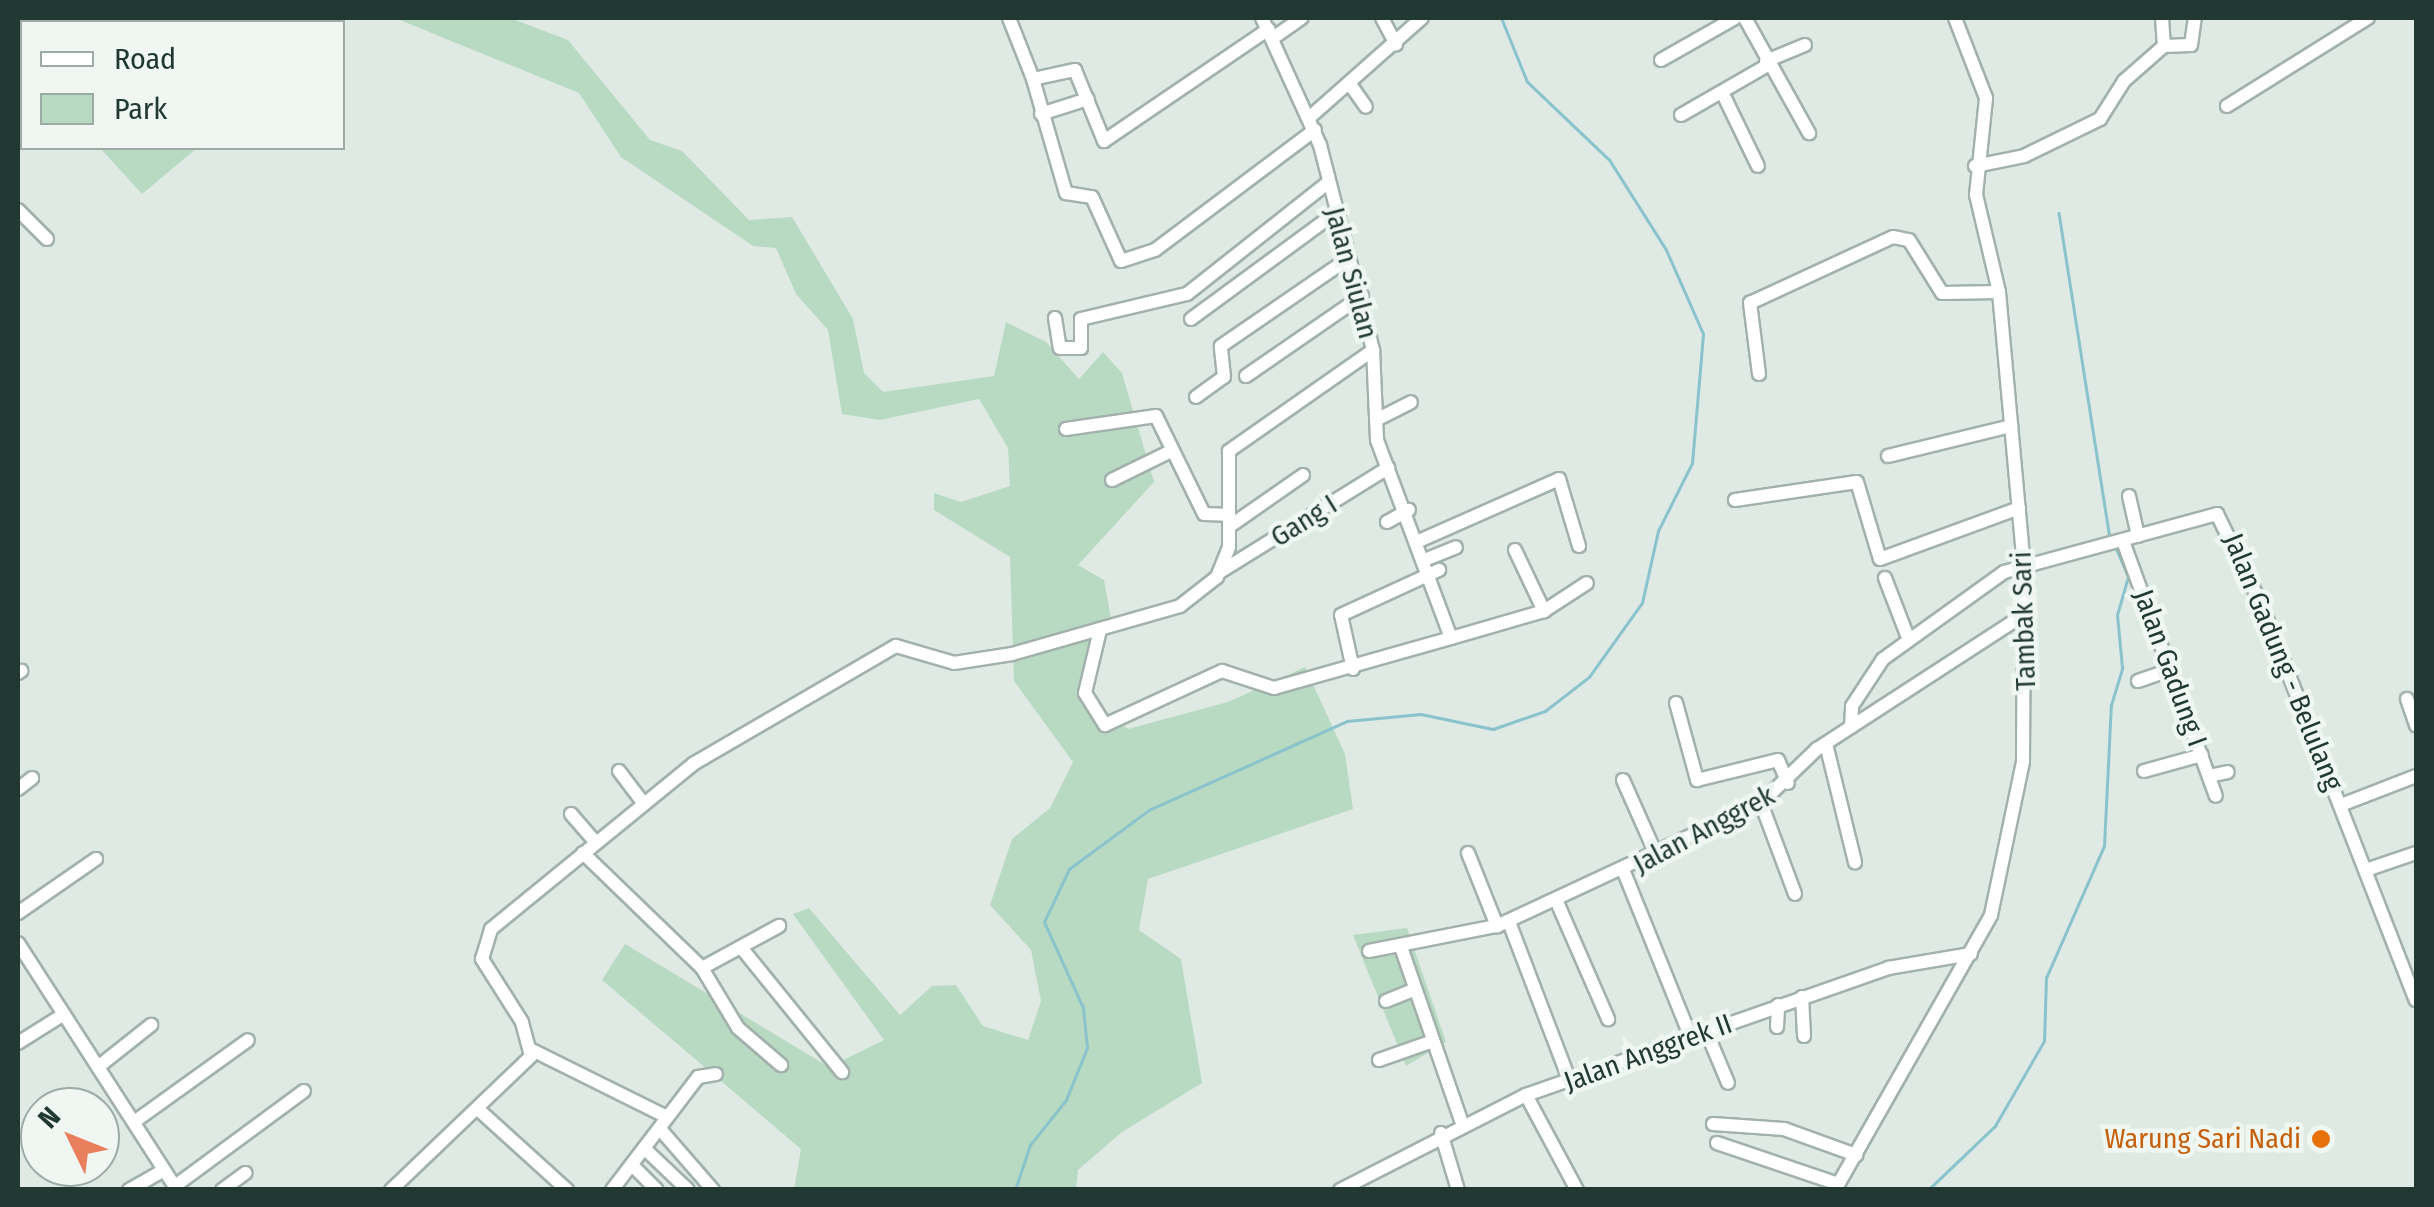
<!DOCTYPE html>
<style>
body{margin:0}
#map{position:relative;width:2434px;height:1207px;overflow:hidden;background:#dfeae5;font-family:"Fira Sans Condensed",sans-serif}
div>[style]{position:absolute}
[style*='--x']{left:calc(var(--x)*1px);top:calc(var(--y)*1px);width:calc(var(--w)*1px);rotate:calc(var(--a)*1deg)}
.green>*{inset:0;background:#b9dac2}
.stream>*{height:2.5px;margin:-1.25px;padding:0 1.25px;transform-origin:1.25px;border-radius:1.25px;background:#8ac3cc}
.roads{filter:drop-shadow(2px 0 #a2b1ac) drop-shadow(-2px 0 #a2b1ac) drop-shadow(0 2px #a2b1ac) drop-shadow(0 -2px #a2b1ac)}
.minor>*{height:12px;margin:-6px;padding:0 6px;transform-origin:6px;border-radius:6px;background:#fff}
.dots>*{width:28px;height:28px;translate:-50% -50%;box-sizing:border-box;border:5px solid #f0f7f3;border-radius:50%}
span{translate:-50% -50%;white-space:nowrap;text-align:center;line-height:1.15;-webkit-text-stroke:9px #f0f7f3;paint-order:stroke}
.street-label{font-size:28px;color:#213932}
.food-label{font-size:28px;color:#c56008}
.right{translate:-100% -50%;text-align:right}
.frame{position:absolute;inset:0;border:20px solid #213932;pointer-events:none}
.legend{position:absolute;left:20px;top:20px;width:325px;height:130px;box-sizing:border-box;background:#f0f7f3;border:2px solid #9daba6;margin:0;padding:12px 18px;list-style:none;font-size:30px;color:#213932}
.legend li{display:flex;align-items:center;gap:20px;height:50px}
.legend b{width:50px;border:2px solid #9daba6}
.north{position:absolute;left:20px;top:1087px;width:100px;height:100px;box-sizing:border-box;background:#f0f7f3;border:2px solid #9daba6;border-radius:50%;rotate:313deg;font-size:28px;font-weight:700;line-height:40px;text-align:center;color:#213932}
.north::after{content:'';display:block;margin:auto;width:35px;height:45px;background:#ea7f5e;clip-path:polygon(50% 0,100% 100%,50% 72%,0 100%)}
</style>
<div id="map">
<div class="green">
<i style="clip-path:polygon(395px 18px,510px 18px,568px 40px,650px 140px,682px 151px,749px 220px,792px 217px,853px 319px,864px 373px,883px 392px,994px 376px,1006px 322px,1046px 342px,1079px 379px,1103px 352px,1122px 373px,1154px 482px,1078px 565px,1104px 580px,1111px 618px,1085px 694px,1128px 729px,1228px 702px,1305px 667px,1345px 754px,1353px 809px,1148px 879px,1139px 930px,1181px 959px,1202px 1083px,1122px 1132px,1078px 1170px,1076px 1189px,794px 1189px,801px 1149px,602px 980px,625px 944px,829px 1067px,884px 1040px,793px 914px,809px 908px,900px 1015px,932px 986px,956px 985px,983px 1026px,1028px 1040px,1041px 1001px,1031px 950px,990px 905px,1012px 839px,1050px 808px,1073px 762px,1014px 681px,1010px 557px,934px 510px,934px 493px,961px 502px,1010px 486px,1008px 448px,979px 399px,880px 420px,842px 414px,828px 330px,796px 294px,776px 248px,753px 246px,621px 157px,579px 93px)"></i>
<i style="clip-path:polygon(100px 148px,197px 148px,142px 194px)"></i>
<i style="clip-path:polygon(1407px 928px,1446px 1042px,1406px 1066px,1353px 935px)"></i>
</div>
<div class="stream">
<i style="--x:2059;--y:213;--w:328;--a:81.1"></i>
<i style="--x:1015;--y:1190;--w:47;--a:-71.6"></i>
<i style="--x:1030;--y:1145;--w:58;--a:-51.3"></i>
<i style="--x:1066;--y:1100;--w:56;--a:-68"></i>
<i style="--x:1087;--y:1048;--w:40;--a:-95.7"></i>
<i style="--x:1083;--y:1008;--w:94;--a:-114.4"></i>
<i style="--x:1044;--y:922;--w:59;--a:-64.7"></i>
<i style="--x:1069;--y:869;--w:99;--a:-36.4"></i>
<i style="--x:1149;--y:810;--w:217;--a:-24.2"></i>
<i style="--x:1347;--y:721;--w:74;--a:-5.4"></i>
<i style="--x:1421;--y:714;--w:74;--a:11.8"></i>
<i style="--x:1493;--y:729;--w:55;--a:-19.1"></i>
<i style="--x:1545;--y:711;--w:56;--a:-37.7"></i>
<i style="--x:1589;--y:677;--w:91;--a:-54.4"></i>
<i style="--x:1642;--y:603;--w:74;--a:-77.5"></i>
<i style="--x:1658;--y:531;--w:76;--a:-63.4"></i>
<i style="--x:1692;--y:463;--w:129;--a:-85.1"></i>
<i style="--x:1703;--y:334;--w:92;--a:-113.8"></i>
<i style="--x:1666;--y:250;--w:107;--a:-122.3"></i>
<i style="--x:1609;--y:160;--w:113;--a:-136.4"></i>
<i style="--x:1527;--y:82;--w:69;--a:-112.1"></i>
<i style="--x:1928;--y:1190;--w:93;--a:-43.7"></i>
<i style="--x:1995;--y:1126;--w:98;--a:-60"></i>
<i style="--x:2044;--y:1041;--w:63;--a:-88.2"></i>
<i style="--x:2046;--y:978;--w:144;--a:-66.3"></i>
<i style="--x:2104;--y:846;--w:141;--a:-87.2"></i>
<i style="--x:2111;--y:705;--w:39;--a:-73"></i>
<i style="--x:2122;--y:668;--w:53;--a:-95.4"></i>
<i style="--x:2117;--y:615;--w:40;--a:-74"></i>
<i style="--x:2128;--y:577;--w:30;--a:-113"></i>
</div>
<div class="roads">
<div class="minor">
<i style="--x:1009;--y:18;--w:66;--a:68.5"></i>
<i style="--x:1033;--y:79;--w:43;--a:-12.1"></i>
<i style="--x:1075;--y:70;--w:77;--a:67.8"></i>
<i style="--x:1104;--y:141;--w:199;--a:-34.2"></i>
<i style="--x:1382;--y:18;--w:30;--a:62"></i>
<i style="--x:1745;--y:18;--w:132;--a:60.9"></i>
<i style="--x:2162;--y:18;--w:28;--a:86"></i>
<i style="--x:101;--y:22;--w:6;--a:-45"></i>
<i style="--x:1273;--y:38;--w:35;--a:-35"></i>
<i style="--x:1661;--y:60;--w:85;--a:-29.6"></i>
<i style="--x:1766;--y:61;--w:42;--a:-22.3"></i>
<i style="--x:18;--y:72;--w:5;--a:37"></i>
<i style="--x:1033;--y:79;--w:119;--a:73.9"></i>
<i style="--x:1066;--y:193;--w:26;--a:9"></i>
<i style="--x:1092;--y:197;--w:70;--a:65.6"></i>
<i style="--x:1121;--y:261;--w:36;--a:-18"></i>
<i style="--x:1155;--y:250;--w:200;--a:-36.9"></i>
<i style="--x:1352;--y:87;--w:24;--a:55"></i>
<i style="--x:1722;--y:92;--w:82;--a:64.1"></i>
<i style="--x:2227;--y:106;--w:166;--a:-32"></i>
<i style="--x:1041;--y:114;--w:49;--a:-17.7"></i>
<i style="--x:1681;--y:115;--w:100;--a:-29.9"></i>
<i style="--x:1310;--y:117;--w:149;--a:-41.5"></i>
<i style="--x:18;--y:127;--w:7;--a:-56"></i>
<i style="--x:1975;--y:166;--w:50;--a:-11.5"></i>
<i style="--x:2024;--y:156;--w:85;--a:-26"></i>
<i style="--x:2100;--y:119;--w:45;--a:-57.7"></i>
<i style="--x:2124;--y:81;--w:53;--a:-41.2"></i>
<i style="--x:2164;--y:46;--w:27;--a:-2"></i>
<i style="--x:2191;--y:45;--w:27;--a:-82"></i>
<i style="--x:18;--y:210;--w:41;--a:45"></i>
<i style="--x:1055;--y:318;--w:30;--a:81"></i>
<i style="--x:1060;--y:348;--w:21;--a:0"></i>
<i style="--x:1081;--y:348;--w:29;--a:-90"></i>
<i style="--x:1081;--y:319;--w:109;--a:-13.3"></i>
<i style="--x:1187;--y:294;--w:181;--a:-38.3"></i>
<i style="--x:1191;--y:319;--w:177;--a:-36.3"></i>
<i style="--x:1759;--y:374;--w:72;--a:-97.2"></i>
<i style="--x:1750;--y:303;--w:157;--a:-24.8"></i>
<i style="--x:1893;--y:237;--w:16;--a:11"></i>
<i style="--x:1909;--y:240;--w:62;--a:58.1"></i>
<i style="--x:1942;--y:293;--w:57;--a:-1"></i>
<i style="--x:1246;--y:376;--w:141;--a:-34.6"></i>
<i style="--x:1196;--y:397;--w:34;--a:-36"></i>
<i style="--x:1224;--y:377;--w:31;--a:-96"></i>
<i style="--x:1221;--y:346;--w:155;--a:-34.5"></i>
<i style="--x:1376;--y:420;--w:39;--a:-27"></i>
<i style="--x:1066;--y:429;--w:91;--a:-8.2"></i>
<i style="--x:1156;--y:416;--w:109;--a:63.9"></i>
<i style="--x:1204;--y:514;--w:25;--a:2"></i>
<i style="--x:1888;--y:456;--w:127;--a:-13.7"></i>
<i style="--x:1112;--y:480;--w:61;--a:-26.1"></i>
<i style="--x:2129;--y:496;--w:41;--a:77.3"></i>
<i style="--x:1735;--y:500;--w:123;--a:-8.4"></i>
<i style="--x:1857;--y:482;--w:80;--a:73.4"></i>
<i style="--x:1880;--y:559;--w:148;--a:-20.1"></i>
<i style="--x:1387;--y:522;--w:25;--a:-29"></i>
<i style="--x:1230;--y:526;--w:89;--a:-34.9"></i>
<i style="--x:1421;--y:540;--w:151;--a:-23.8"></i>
<i style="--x:1559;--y:479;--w:70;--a:73.4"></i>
<i style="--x:2123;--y:541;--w:271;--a:70"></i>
<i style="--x:1515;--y:550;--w:68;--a:64.6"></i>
<i style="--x:1427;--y:559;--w:31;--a:-22"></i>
<i style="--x:1220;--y:572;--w:198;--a:-31.8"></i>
<i style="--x:1885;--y:578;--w:61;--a:68.9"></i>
<i style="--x:1100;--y:630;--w:65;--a:103.4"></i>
<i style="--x:1085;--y:693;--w:38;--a:58"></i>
<i style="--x:1105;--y:725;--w:129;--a:-24.8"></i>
<i style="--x:1222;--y:671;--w:55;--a:18.1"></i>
<i style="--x:1274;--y:688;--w:184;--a:-15.8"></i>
<i style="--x:1451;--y:638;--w:211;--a:-110.5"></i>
<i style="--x:1377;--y:440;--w:90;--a:-92.5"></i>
<i style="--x:1451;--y:638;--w:97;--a:-16.2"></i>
<i style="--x:1544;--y:611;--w:51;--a:-33.1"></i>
<i style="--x:1353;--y:669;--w:55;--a:-102.5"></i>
<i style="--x:1341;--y:615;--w:108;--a:-24.7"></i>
<i style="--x:18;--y:673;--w:4;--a:-34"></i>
<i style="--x:2138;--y:681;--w:34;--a:-19"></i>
<i style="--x:2407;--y:699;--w:28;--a:71"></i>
<i style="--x:1676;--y:703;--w:80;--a:74.7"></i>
<i style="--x:1697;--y:780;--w:83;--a:-13.9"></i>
<i style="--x:1778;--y:760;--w:25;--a:67"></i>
<i style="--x:1851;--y:727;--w:21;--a:-87"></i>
<i style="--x:1852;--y:706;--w:56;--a:-56.6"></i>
<i style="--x:1883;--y:659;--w:149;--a:-35.7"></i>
<i style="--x:2004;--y:572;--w:221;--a:-15.2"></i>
<i style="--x:2217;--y:514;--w:102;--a:63.9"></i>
<i style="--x:2262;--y:606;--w:423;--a:68.7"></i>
<i style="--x:1826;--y:744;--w:122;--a:76.2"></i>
<i style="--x:619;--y:771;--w:41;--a:52.9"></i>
<i style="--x:2144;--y:771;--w:60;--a:-15.4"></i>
<i style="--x:2209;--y:776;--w:19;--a:-12"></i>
<i style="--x:1623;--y:780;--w:81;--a:66"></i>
<i style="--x:18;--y:789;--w:18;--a:-38"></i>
<i style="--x:1761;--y:803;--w:97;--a:69.5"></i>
<i style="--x:2341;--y:805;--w:80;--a:-21.1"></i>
<i style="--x:571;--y:814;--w:38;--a:49"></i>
<i style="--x:583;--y:853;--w:165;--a:44"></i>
<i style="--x:702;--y:968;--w:70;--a:59"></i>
<i style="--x:738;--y:1028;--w:57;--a:40.7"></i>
<i style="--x:1468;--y:853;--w:79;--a:68.3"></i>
<i style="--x:2366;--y:870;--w:53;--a:-18.8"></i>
<i style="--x:1624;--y:872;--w:179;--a:68"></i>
<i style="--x:1557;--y:902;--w:128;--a:66.4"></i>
<i style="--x:18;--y:913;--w:95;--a:-34.7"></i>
<i style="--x:1509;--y:922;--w:171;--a:69.1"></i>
<i style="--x:18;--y:943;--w:294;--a:57.2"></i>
<i style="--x:1401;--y:947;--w:183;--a:70.9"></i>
<i style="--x:744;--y:951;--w:156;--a:51"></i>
<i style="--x:1369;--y:951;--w:130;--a:-11.1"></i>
<i style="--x:1497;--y:926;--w:291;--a:-25"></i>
<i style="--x:1761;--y:803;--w:78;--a:-44"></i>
<i style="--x:1817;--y:749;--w:248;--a:-33"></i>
<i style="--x:702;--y:968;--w:88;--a:-28.6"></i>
<i style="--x:1802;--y:997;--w:39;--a:87"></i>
<i style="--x:1386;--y:1001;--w:29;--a:-22"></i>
<i style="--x:1777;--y:1027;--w:22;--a:-87"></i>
<i style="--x:1707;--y:1033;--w:54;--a:67.2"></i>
<i style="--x:18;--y:1043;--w:54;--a:-32.2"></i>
<i style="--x:532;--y:1050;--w:151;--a:26.4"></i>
<i style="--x:1379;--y:1060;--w:57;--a:-19.4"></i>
<i style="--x:98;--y:1067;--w:68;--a:-38.4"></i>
<i style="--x:1526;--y:1095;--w:108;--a:61.8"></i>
<i style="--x:480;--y:1111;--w:118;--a:42.2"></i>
<i style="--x:134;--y:1122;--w:140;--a:-35.7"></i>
<i style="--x:1713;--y:1124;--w:71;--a:4"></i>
<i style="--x:1784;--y:1129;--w:77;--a:19.9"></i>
<i style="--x:660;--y:1129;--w:81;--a:49"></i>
<i style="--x:1441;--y:1133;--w:59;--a:73.4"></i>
<i style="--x:1717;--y:1143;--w:128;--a:18.7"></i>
<i style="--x:645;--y:1149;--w:59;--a:43.6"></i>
<i style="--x:632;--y:1165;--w:35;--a:45"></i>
<i style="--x:175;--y:1186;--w:160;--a:-36.4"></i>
<i style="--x:129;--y:1190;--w:40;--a:-29.7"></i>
<i style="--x:222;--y:1190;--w:29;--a:-36"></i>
<i style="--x:391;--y:1190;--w:194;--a:-43.7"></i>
<i style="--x:531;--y:1056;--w:35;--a:-105"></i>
<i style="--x:522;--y:1022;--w:75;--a:-122.4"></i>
<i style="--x:482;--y:959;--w:31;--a:-73"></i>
<i style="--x:491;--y:929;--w:261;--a:-39.2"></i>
<i style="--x:693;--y:764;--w:235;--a:-30.2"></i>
<i style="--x:896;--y:646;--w:60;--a:16.3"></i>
<i style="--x:954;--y:663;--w:59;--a:-8.8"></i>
<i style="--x:1012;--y:654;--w:175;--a:-15.9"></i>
<i style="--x:1180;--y:606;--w:47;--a:-38.1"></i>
<i style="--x:1217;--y:577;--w:32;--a:-68"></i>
<i style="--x:1229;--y:547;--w:96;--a:-90"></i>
<i style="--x:1229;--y:451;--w:176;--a:-35"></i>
<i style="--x:1373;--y:350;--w:212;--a:-104.5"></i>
<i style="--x:1320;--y:145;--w:140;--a:-114.5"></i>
<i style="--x:612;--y:1190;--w:142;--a:-52.7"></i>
<i style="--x:698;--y:1077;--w:18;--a:-9"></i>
<i style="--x:1340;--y:1190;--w:209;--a:-27.1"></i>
<i style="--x:1526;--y:1095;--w:384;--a:-19.3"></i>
<i style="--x:1888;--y:968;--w:84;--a:-9.6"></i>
<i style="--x:1835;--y:1190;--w:316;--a:-60.4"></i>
<i style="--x:1991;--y:915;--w:156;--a:-78.2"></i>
<i style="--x:2023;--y:762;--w:195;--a:-89.7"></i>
<i style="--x:2024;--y:567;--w:276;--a:-95.2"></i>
<i style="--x:1999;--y:292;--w:100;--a:-103.3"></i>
<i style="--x:1976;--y:195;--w:98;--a:-84.1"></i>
<i style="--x:1986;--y:98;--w:86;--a:-111.2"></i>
</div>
</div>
<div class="dots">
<i style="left:2321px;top:1139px;background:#e8710a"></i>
</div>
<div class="street-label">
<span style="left:1351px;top:273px;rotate:75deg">Jalan Siulan</span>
<span style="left:1304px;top:521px;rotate:-32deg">Gang I</span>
<span style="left:2024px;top:621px;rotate:-92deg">Tambak Sari</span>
<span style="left:2283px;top:662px;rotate:68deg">Jalan Gadung - Belulang</span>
<span style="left:2170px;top:668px;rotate:70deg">Jalan Gadung I</span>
<span style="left:1704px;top:830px;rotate:-28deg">Jalan Anggrek</span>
<span style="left:1648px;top:1053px;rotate:-20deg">Jalan Anggrek II</span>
</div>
<div class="food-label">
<span class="right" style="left:2301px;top:1139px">Warung Sari Nadi</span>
</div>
<div class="frame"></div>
<ul class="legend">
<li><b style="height:12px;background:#fff"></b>Road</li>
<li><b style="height:28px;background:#b9dac2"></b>Park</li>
</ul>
<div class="north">N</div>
</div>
